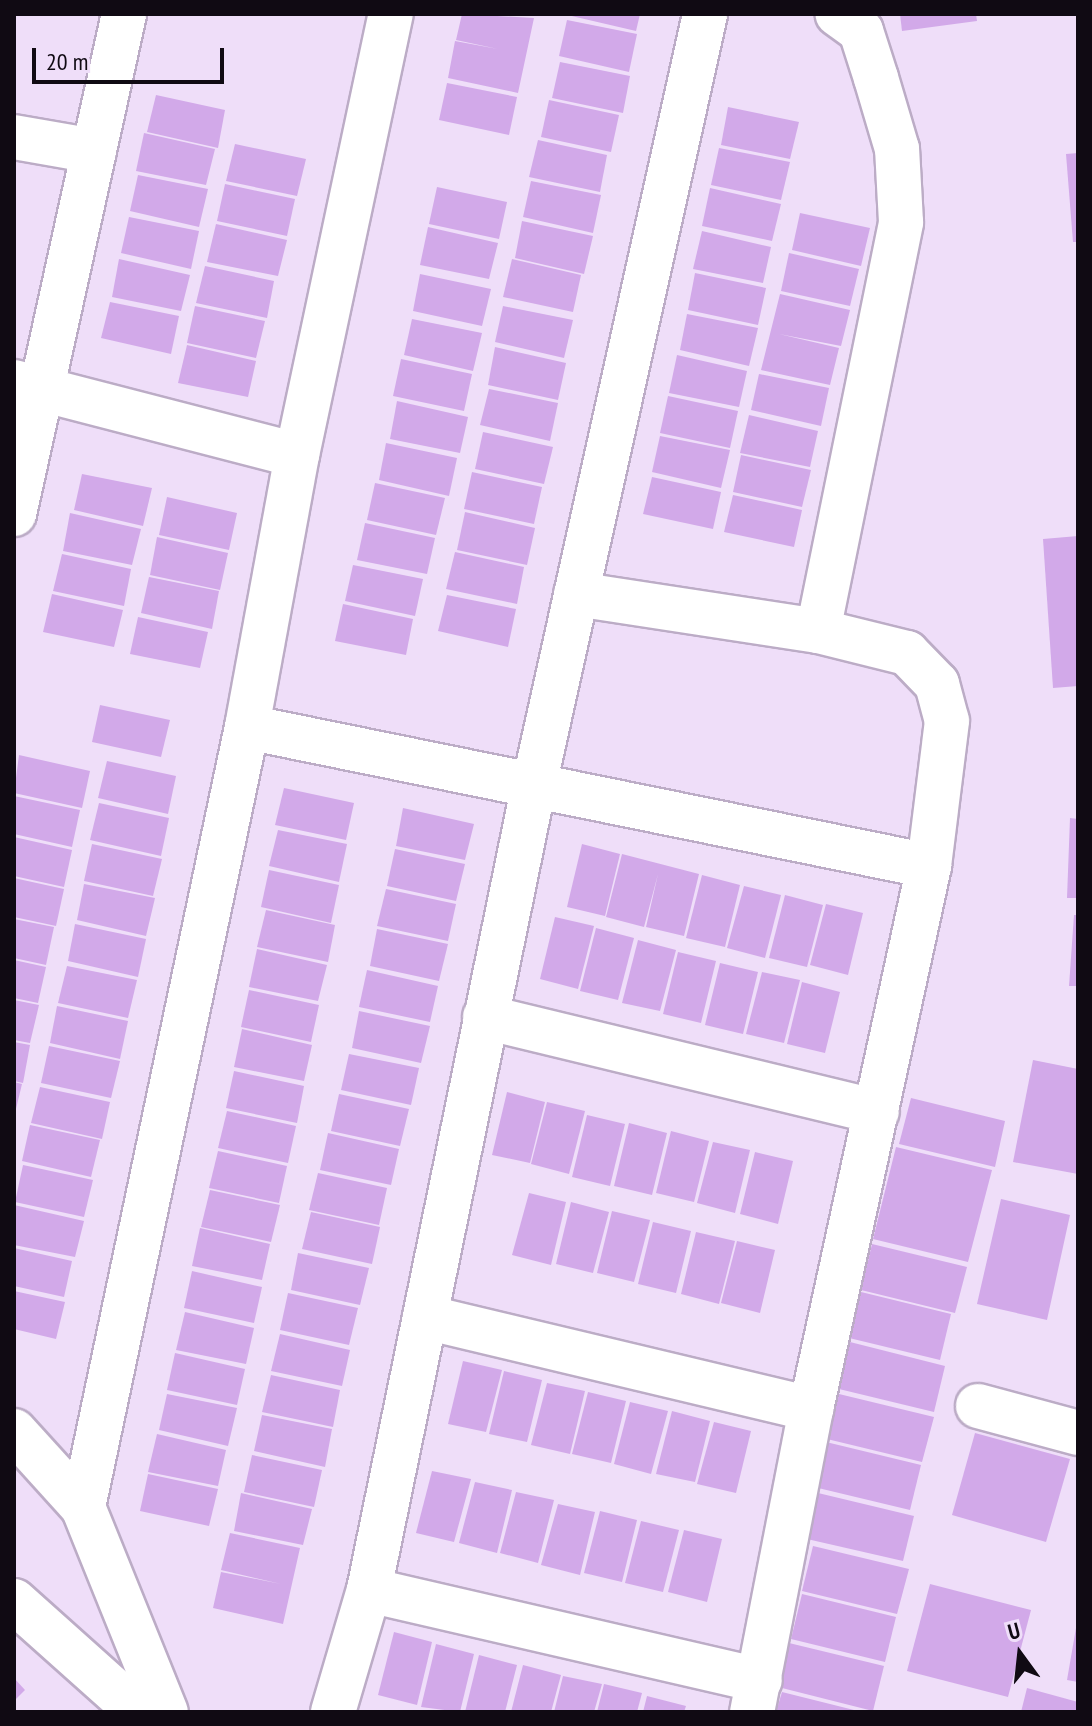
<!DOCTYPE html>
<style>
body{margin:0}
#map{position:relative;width:1092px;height:1726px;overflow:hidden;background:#efdef9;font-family:"PT Sans Narrow",sans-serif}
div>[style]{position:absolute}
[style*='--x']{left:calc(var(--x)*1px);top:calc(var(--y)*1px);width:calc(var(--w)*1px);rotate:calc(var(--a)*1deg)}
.building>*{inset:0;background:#d2a9e9}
.roads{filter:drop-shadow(2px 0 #bcacc6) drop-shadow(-2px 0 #bcacc6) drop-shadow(0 2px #bcacc6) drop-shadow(0 -2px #bcacc6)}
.street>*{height:44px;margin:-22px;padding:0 22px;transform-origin:22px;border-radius:22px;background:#fff}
span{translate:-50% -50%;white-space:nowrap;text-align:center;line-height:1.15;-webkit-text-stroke:6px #efdef9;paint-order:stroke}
.frame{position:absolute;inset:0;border:16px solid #100a13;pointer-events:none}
.north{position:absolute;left:980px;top:1614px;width:80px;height:80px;-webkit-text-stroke:6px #efdef9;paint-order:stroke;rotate:345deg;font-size:22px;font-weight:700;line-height:32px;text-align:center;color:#100a13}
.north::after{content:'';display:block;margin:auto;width:28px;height:36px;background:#100a13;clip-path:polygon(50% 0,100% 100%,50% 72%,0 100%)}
.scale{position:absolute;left:32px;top:48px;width:192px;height:36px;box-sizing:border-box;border:4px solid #100a13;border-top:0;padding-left:10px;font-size:24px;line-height:28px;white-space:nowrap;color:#100a13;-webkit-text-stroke:6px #efdef9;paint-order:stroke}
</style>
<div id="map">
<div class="building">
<i style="clip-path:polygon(462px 14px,534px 18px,518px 93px,448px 78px,455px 41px,498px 49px,456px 40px)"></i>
<i style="clip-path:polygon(563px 14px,640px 14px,636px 31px)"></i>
<i style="clip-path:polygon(900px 14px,976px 14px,977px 21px,902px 31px)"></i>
<i style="clip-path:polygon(567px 20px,637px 34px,629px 72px,559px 56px)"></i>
<i style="clip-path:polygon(560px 62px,630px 76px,623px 113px,552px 98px)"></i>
<i style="clip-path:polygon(447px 83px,517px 97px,509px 135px,439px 120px)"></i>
<i style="clip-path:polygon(156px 95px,225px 110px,218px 148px,147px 132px)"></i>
<i style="clip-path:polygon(549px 100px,619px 115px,611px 152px,541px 137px)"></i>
<i style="clip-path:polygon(728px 107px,799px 122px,790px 159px,721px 145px)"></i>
<i style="clip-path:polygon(144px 133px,215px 149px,206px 185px,136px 171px)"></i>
<i style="clip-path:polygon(538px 140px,607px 155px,600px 192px,529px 177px)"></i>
<i style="clip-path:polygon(235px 144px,306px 159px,297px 196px,226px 181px)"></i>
<i style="clip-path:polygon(719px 148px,790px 162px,781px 200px,711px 185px)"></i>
<i style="clip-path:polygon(1078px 153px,1078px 242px,1073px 242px,1066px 154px)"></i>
<i style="clip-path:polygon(138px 175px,208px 189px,199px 227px,130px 211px)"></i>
<i style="clip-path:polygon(531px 181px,601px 195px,593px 233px,523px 217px)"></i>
<i style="clip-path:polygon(225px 184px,295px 199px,287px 236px,217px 221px)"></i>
<i style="clip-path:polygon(437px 187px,507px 202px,499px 239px,429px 224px)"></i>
<i style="clip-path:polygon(710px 188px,781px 204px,772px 241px,702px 226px)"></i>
<i style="clip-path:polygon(800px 213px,870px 228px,861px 266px,792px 250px)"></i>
<i style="clip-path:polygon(129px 217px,199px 231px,191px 269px,121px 253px)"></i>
<i style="clip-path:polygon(522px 221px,593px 236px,584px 274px,515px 258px)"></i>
<i style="clip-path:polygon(216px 224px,287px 240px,278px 276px,207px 262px)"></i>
<i style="clip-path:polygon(428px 227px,498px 243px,489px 279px,420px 265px)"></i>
<i style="clip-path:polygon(702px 231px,771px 247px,763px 283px,693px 269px)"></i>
<i style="clip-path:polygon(789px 253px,859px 269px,850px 306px,781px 291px)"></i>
<i style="clip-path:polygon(119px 259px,190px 275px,181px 311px,112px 297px)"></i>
<i style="clip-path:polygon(512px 259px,581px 275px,573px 312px,503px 297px)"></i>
<i style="clip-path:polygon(205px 266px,274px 281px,267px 318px,196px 303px)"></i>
<i style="clip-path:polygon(695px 273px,766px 288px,758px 325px,688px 310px)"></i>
<i style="clip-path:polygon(420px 274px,491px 289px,482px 326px,413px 311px)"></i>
<i style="clip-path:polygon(780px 294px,850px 310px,841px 346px,779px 334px,839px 348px,830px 385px,761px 370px)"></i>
<i style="clip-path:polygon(110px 302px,179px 316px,171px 354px,101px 338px)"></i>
<i style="clip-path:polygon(195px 306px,265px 321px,256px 358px,187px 343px)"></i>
<i style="clip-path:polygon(503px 306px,573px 320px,564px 358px,495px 342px)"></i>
<i style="clip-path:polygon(687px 314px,758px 328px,749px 366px,680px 350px)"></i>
<i style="clip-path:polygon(412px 319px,482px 333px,473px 371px,404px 355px)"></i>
<i style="clip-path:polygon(187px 345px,256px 361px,248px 397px,178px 383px)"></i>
<i style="clip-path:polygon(495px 347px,566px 363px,558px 400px,488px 385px)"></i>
<i style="clip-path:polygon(677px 355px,747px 371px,739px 407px,669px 393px)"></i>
<i style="clip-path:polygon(401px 359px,472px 374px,464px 411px,393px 396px)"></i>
<i style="clip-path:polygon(759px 374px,829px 388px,821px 426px,751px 410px)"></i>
<i style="clip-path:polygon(489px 389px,558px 403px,550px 441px,480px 425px)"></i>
<i style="clip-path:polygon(668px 396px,738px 411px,730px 448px,660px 433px)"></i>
<i style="clip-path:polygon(397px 401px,468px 417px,460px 453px,390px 439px)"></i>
<i style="clip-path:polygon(749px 415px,818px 431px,810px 467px,740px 453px)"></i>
<i style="clip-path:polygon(483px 432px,553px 447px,544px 484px,475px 469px)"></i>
<i style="clip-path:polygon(660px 436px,730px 450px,721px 488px,652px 472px)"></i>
<i style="clip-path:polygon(386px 443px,457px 458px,449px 496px,379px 480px)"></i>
<i style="clip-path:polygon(741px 455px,811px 470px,802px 507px,733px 492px)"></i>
<i style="clip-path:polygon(472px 472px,542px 487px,534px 524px,464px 509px)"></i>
<i style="clip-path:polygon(82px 474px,152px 488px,143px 526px,74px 510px)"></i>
<i style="clip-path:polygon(652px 477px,721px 492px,713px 529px,643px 514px)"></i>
<i style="clip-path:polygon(375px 483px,445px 498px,436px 535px,367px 520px)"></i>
<i style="clip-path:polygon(733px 495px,802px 510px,794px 547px,724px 532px)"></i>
<i style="clip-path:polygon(167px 497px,237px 513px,229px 550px,159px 535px)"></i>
<i style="clip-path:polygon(465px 512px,535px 528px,527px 565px,457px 550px)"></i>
<i style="clip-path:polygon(70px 513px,141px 529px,132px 565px,63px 551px)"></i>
<i style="clip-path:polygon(365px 523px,435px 538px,427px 574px,357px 560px)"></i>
<i style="clip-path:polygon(1078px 536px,1078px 686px,1053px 688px,1043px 539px)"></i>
<i style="clip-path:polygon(157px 537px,228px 553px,220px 590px,150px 575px)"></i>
<i style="clip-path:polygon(455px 552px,524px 567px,517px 604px,446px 589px)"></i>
<i style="clip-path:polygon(62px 554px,131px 569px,124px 606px,53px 591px)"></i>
<i style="clip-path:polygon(353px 565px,423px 579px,415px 616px,345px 601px)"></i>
<i style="clip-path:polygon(149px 577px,219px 591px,212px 629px,141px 613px)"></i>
<i style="clip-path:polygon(52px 594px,123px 610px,114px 647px,43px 632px)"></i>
<i style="clip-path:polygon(447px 595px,516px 609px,508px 647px,438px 631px)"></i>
<i style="clip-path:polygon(343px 604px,413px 619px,406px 655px,335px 641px)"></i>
<i style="clip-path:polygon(138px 617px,208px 632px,200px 668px,130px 654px)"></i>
<i style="clip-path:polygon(100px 705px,170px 720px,161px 757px,92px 742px)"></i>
<i style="clip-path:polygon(19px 755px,90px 771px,82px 808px,14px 793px)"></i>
<i style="clip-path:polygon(107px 761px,176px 776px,168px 814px,98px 798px)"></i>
<i style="clip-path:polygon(284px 788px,354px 803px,346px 840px,275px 825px)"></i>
<i style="clip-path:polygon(14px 796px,80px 810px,72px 847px,14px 834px)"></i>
<i style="clip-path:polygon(99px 803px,169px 818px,161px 856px,90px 840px)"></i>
<i style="clip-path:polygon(403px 808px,474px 824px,465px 860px,396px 846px)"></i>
<i style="clip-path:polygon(1070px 818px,1078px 819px,1078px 898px,1067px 898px)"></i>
<i style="clip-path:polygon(278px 830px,347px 844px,339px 882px,269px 866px)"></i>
<i style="clip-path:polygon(14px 837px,72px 850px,64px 887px,14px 876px)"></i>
<i style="clip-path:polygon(92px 844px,162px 859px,153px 896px,84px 881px)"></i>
<i style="clip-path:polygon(582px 844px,620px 854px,605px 916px,567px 907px)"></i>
<i style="clip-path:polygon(395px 849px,465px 864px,456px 901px,387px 886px)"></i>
<i style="clip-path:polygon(622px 854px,699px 874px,684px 936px,646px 927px,658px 874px,644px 927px,606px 917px)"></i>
<i style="clip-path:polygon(269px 870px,339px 885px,331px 923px,261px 907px)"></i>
<i style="clip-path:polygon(702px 875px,740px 885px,725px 947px,686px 938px)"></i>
<i style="clip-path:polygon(14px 878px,64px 889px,56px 926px,14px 917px)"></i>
<i style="clip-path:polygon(84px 884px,155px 898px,146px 936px,77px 920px)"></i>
<i style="clip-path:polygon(744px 886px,781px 895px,765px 958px,727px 948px)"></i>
<i style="clip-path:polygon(386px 889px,456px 904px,448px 941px,377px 926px)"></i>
<i style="clip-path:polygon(785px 895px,823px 905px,807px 967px,769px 958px)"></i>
<i style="clip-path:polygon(826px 904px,863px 913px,848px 975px,810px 965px)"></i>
<i style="clip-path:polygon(266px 910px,335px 925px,328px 962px,257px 947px)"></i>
<i style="clip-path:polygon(1074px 915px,1078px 915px,1078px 986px,1069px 986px)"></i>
<i style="clip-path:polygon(555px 917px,594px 926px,578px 989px,540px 979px)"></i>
<i style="clip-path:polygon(14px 919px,54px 927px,46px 965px,14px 958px)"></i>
<i style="clip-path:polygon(75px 924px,146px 939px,138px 977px,68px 961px)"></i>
<i style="clip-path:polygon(596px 928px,634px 938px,618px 1000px,580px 991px)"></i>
<i style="clip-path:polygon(377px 929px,448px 944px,439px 981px,370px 966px)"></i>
<i style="clip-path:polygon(638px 940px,676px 950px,660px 1011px,622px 1003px)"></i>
<i style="clip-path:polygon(257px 949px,327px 965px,318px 1001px,249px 987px)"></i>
<i style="clip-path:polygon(678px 952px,716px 961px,701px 1023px,663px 1014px)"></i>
<i style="clip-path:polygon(14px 960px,46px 967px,38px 1003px,14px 998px)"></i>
<i style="clip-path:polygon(720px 963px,758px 972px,743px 1034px,705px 1025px)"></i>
<i style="clip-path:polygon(67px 966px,137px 980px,128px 1018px,58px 1003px)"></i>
<i style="clip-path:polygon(367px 970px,438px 986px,430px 1022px,359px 1007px)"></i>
<i style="clip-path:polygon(762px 972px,800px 980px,784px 1043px,746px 1034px)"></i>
<i style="clip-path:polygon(802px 982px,840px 992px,825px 1053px,787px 1044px)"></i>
<i style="clip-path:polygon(249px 990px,319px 1005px,311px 1042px,241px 1027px)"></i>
<i style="clip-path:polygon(14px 1000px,39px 1005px,30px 1043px,14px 1040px)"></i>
<i style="clip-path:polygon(57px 1006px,128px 1021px,120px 1059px,50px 1043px)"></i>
<i style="clip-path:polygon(359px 1011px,430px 1026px,421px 1063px,352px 1048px)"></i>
<i style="clip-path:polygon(242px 1029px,312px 1045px,304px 1081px,234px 1067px)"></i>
<i style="clip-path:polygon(14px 1042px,30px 1045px,23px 1083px,14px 1081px)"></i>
<i style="clip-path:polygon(49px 1046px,120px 1061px,111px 1098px,41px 1083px)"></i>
<i style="clip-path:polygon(349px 1054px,419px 1068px,411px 1105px,341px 1090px)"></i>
<i style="clip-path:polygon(1033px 1060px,1078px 1069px,1078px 1174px,1013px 1162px)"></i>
<i style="clip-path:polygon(234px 1071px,304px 1086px,297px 1123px,226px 1108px)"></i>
<i style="clip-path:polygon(14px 1082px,22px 1084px,15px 1113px,14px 1113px)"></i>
<i style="clip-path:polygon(40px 1087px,110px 1102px,102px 1139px,31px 1123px)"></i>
<i style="clip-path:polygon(507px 1092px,545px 1102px,530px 1163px,492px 1155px)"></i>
<i style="clip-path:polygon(339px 1094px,409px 1109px,400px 1146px,331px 1131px)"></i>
<i style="clip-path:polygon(911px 1098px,1005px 1121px,995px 1167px,899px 1144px)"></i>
<i style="clip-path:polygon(547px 1102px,585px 1111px,569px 1174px,531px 1164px)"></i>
<i style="clip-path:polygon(227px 1111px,296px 1126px,288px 1163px,218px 1148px)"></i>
<i style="clip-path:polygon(587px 1115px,625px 1124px,610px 1186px,572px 1177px)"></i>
<i style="clip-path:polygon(629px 1123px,667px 1133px,652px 1195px,614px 1186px)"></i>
<i style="clip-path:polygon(30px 1125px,100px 1140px,91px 1177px,22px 1161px)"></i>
<i style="clip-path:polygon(671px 1131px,709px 1141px,694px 1202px,656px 1193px)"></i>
<i style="clip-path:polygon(328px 1133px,399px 1149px,391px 1185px,320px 1170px)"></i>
<i style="clip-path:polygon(713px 1142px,750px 1150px,735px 1213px,697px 1203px)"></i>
<i style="clip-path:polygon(896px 1147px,992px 1170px,968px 1262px,873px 1239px)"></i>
<i style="clip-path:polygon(218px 1151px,287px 1166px,279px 1203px,209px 1188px)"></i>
<i style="clip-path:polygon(755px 1152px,793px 1161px,778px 1224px,740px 1214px)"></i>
<i style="clip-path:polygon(23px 1165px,93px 1180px,84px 1217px,15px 1202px)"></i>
<i style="clip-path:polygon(318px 1173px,387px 1188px,379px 1225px,309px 1210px)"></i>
<i style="clip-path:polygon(210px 1190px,280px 1205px,271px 1242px,201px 1227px)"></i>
<i style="clip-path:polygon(529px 1193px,566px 1202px,551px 1265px,512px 1255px)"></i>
<i style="clip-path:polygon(1001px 1199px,1070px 1215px,1047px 1320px,977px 1304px)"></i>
<i style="clip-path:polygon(571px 1202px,609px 1212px,593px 1273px,556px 1264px)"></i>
<i style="clip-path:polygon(14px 1205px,84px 1221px,75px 1257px,14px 1245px)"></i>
<i style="clip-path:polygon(612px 1211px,650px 1220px,634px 1282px,597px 1273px)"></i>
<i style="clip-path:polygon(311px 1212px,380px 1227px,372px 1264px,302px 1249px)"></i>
<i style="clip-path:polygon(653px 1222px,691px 1231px,676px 1293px,638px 1284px)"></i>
<i style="clip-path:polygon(200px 1228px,270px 1244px,262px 1280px,192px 1266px)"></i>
<i style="clip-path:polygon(696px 1232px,735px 1241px,719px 1304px,681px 1294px)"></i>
<i style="clip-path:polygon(737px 1241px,775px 1250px,760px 1313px,721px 1303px)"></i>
<i style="clip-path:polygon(872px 1244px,967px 1267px,955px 1313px,861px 1290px)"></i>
<i style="clip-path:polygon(14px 1248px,72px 1261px,64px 1297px,14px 1286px)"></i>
<i style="clip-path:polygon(298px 1253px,369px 1268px,360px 1305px,291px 1290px)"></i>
<i style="clip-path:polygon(192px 1271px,262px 1287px,254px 1323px,184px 1308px)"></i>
<i style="clip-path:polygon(14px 1291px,65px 1302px,56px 1339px,14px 1329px)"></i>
<i style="clip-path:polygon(857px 1291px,951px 1314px,940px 1360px,845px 1337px)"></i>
<i style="clip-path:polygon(288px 1293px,358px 1308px,349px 1345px,280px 1330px)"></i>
<i style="clip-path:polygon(185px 1312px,254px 1328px,246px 1364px,176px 1350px)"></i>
<i style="clip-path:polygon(280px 1334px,350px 1350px,342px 1386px,271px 1371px)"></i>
<i style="clip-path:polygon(850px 1342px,945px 1366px,934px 1412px,839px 1389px)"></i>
<i style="clip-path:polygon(175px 1353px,245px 1369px,237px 1405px,167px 1390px)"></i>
<i style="clip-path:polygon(463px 1361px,502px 1370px,486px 1432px,448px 1424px)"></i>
<i style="clip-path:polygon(504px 1371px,542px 1380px,527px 1442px,489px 1434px)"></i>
<i style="clip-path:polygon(271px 1375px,340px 1390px,333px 1427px,262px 1412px)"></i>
<i style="clip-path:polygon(547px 1383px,585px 1391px,570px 1454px,531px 1445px)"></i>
<i style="clip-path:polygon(588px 1392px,626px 1401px,611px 1463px,572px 1454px)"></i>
<i style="clip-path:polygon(167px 1394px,237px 1408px,228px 1446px,159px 1430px)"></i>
<i style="clip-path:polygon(839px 1394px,934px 1417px,922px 1462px,827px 1439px)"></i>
<i style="clip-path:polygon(630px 1402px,668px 1411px,651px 1474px,614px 1464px)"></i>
<i style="clip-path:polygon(672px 1411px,710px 1421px,695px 1482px,656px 1474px)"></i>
<i style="clip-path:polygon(262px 1415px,332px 1429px,325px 1467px,254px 1451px)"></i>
<i style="clip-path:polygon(714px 1422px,751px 1431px,736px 1493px,697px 1484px)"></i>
<i style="clip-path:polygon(975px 1433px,1070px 1459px,1046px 1542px,952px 1515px)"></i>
<i style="clip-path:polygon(157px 1434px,226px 1450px,218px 1486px,148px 1472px)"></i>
<i style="clip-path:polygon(826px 1442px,921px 1465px,910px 1510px,814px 1487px)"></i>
<i style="clip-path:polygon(252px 1455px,322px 1470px,314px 1507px,244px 1492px)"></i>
<i style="clip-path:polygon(432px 1471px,471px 1479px,454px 1542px,416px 1533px)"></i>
<i style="clip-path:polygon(148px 1474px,218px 1489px,209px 1526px,140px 1511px)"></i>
<i style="clip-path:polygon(475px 1482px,512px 1490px,497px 1553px,459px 1543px)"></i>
<i style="clip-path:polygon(516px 1492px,554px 1500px,538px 1563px,500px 1553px)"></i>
<i style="clip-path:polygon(241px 1493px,312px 1509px,303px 1545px,234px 1531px)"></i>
<i style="clip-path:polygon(818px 1493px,914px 1516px,903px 1561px,807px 1539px)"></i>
<i style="clip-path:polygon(558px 1504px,595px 1512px,580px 1575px,541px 1565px)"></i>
<i style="clip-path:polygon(600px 1511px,637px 1520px,622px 1582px,584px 1573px)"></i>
<i style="clip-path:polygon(641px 1521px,679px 1530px,663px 1592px,625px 1583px)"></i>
<i style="clip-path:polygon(684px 1530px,722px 1539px,707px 1602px,668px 1592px)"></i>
<i style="clip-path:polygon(230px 1533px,300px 1548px,283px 1624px,213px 1608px,221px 1572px,281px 1584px,221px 1570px)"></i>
<i style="clip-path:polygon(813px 1546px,909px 1569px,897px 1614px,802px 1591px)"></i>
<i style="clip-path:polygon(930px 1584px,1031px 1610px,1008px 1697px,907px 1671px)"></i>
<i style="clip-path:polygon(802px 1594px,896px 1617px,885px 1662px,791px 1639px)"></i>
<i style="clip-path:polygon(1076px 1628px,1078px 1628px,1078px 1682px,1067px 1680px)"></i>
<i style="clip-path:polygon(394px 1632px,432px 1642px,417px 1705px,378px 1695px)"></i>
<i style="clip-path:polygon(789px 1643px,884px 1666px,873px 1711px,778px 1687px)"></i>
<i style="clip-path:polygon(436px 1644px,474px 1654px,460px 1712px,421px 1707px)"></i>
<i style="clip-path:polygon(479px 1655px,517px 1665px,505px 1712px,465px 1712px)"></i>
<i style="clip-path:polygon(523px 1665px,561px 1675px,551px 1712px,511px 1712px)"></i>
<i style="clip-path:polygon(563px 1676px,602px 1684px,594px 1712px,554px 1712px)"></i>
<i style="clip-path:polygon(14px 1678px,25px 1690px,14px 1701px)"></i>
<i style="clip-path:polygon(604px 1684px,642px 1693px,637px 1712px,597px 1712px)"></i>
<i style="clip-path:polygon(1027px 1688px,1078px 1702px,1078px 1712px,1021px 1712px)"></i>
<i style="clip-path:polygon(782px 1692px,858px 1711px,858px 1712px,776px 1712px)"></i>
<i style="clip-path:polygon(647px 1696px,686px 1706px,684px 1712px,643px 1712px)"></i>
</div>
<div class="roads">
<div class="street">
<i style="--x:14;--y:137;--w:81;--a:9.9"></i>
<i style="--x:14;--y:382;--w:292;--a:14.5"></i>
<i style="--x:14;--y:514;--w:512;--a:-77.59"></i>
<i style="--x:576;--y:594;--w:245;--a:8.7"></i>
<i style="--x:818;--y:631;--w:92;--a:13.9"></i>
<i style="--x:907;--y:653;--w:43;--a:45.9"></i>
<i style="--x:937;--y:684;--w:38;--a:75"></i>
<i style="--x:947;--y:721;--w:146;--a:97.1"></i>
<i style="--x:929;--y:866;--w:556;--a:102.26"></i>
<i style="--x:811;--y:1409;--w:309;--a:101"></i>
<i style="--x:818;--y:631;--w:417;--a:-78.5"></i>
<i style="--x:901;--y:222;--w:73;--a:-93.1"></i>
<i style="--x:897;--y:149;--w:74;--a:-106.5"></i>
<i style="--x:876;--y:78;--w:49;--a:-107.7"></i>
<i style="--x:861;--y:31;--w:29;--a:-144"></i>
<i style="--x:247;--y:727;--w:696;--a:11.52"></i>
<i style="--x:485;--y:1017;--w:403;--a:13.6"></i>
<i style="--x:425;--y:1317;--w:397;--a:13.4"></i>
<i style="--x:978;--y:1406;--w:104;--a:15.1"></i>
<i style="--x:14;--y:1431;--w:103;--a:47.8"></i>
<i style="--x:83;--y:1507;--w:221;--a:68"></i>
<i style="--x:83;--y:1507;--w:797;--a:-78.13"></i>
<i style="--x:247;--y:727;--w:277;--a:-79.6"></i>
<i style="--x:297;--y:455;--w:451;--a:-78"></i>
<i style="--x:369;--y:1590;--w:401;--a:13"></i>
<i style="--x:14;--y:1601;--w:166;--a:41.8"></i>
<i style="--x:333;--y:1712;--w:127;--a:-73.6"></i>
<i style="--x:369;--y:1590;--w:822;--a:-78.42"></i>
<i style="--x:534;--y:785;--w:790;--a:-77.49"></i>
</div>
</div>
<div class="frame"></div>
<div class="north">U</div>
<div class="scale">20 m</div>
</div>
